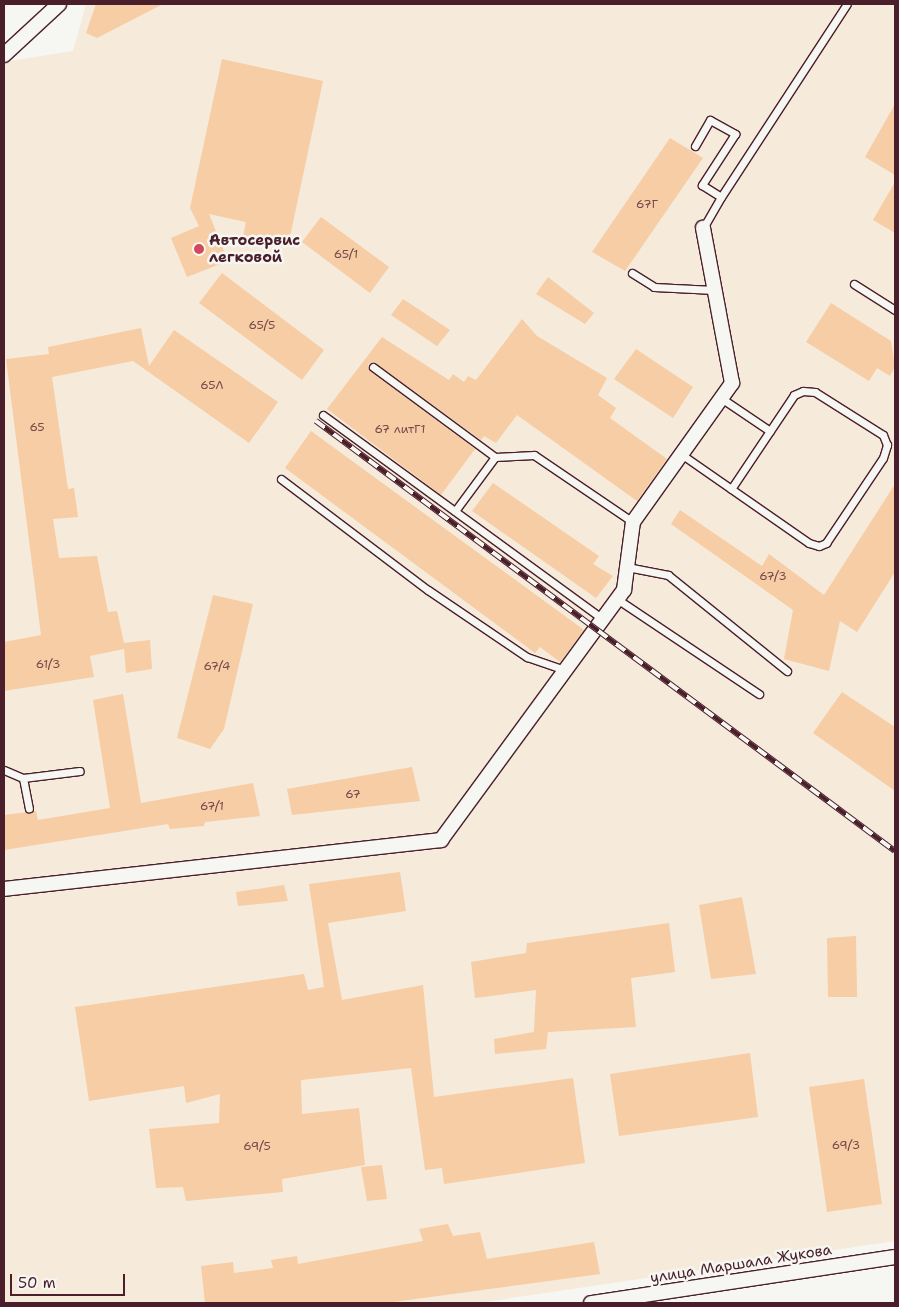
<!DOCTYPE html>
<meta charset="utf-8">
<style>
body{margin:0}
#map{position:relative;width:899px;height:1307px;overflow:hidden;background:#f6f6f2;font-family:"Shantell Sans",sans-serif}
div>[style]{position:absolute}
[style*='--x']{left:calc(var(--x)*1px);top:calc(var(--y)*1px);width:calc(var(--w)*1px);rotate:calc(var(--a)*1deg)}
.built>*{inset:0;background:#f6eadb}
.building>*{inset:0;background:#f6cda5}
.roads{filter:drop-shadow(1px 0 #4a1f2b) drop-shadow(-1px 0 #4a1f2b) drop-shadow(0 1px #4a1f2b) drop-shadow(0 -1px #4a1f2b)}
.lane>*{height:7px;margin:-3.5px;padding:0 3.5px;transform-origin:3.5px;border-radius:3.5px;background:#f6f6f2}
.street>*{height:14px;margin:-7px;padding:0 7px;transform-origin:7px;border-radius:7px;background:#f6f6f2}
.rail>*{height:5.5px;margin-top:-2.75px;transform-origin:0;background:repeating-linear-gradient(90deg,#f6f6f2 0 11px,#4a1f2b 0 22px);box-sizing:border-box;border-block:1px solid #4a1f2b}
.dots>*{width:14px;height:14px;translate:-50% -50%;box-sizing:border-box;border:2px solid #f6f6f2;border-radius:50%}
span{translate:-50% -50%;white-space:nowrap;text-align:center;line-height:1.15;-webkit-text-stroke:5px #f6f6f2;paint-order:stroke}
.number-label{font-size:12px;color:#754a4a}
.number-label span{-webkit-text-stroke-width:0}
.poi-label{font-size:15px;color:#4a1f2b;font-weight:700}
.left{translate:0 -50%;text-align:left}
.street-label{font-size:15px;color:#4a1f2b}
.frame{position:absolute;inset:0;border:5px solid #4a1f2b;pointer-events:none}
.scale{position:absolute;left:10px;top:1274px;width:115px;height:22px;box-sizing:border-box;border:2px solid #4a1f2b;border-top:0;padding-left:6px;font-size:15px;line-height:18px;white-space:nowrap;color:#4a1f2b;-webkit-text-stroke:4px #f6f6f2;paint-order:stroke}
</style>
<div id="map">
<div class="built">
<i style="clip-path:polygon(86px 4px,895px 4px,895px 1241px,478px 1303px,4px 1303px,4px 62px,73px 51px)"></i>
</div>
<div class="building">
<i style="clip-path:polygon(96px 4px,163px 4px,97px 38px,86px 33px)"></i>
<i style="clip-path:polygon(222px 59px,323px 81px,288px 246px,243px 236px,246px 222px,209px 214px,228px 261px,187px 277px,171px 238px,199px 226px,190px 208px)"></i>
<i style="clip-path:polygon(895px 104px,895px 175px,865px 157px)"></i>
<i style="clip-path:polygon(670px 138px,703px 158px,625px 271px,592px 252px)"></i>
<i style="clip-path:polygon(895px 182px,895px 233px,873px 220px)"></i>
<i style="clip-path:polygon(321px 217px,389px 267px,370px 293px,302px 242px)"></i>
<i style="clip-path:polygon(222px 273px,324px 350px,302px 380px,199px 303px)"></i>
<i style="clip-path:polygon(548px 277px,594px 313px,585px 324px,536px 294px)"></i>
<i style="clip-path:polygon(403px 299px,450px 330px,437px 346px,391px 315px)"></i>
<i style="clip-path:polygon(831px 303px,891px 341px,895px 367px,890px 376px,877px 368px,869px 381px,806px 342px)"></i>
<i style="clip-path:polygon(522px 319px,537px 336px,607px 378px,598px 395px,616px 408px,610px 418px,667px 459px,637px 501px,517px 415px,496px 443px,484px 436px,481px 440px,374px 362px,368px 364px,370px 371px,475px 449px,441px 495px,327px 409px,382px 337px,449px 380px,453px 374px,464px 382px,468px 376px,476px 380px)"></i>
<i style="clip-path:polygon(141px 328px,149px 366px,174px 330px,278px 402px,249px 443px,133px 361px,52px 377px,68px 489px,74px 488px,78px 517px,53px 519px,59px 558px,97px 556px,108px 612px,117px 611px,124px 643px,150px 640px,152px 669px,126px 673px,124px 649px,90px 656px,94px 677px,4px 691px,4px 642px,41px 635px,6px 359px,49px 354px,48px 347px)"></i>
<i style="clip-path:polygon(636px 349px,693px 387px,673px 418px,614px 379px)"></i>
<i style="clip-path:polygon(311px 431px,584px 630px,560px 662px,540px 647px,535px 653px,285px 468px)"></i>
<i style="clip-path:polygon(493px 483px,599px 556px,593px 564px,613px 576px,596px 598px,472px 511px)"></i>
<i style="clip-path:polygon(895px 484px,895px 572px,857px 632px,840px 621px,829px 671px,784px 659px,793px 610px,671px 524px,680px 510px,762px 566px,769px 554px,824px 595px)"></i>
<i style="clip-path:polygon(213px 595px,253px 604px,224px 729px,210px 749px,177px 738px)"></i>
<i style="clip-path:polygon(842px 692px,895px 727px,895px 791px,813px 733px)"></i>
<i style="clip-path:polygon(123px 694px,141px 803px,253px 783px,260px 816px,205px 822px,204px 826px,170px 829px,168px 824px,4px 850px,4px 815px,36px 811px,38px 820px,110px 808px,93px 700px)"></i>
<i style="clip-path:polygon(412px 767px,420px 801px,292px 815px,287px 789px)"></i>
<i style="clip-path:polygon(400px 872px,406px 911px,328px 923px,342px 1000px,423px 985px,434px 1097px,573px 1078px,585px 1163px,444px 1184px,442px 1168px,425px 1170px,411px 1068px,301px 1080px,302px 1114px,359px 1108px,365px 1165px,282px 1179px,283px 1192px,186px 1201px,183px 1187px,156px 1188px,149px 1129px,219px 1123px,220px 1094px,186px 1103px,184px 1086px,89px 1101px,75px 1007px,304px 974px,308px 990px,324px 987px,309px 884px)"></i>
<i style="clip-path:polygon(284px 885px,288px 901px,238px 906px,236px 892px)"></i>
<i style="clip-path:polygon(742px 897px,756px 974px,711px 979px,699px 905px)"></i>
<i style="clip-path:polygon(669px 923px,675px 972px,631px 978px,636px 1027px,548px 1032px,546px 1049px,495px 1054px,494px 1039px,534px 1032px,536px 990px,475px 998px,471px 962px,526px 953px,527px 943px)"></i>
<i style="clip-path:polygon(856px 936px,857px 997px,828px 997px,827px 938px)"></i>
<i style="clip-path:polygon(750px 1053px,758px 1117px,619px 1136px,610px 1074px)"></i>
<i style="clip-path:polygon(864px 1079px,882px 1204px,827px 1212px,809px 1087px)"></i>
<i style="clip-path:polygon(382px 1165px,387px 1199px,367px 1201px,361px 1167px)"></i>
<i style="clip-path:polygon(448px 1224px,453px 1236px,480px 1232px,487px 1259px,594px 1242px,600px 1274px,386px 1303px,205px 1303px,201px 1266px,233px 1262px,234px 1273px,273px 1268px,271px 1260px,297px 1256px,298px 1264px,423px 1241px,419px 1229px)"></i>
</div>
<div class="roads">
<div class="lane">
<i style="--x:695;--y:146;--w:30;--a:-60"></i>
<i style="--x:710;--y:120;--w:29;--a:29"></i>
<i style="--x:735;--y:134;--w:61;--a:122.9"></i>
<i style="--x:702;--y:185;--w:22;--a:32"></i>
<i style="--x:721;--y:197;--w:36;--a:120"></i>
<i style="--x:721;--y:197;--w:230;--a:-56.9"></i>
<i style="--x:632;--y:273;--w:26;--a:32"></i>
<i style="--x:654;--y:287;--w:60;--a:2.9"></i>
<i style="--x:854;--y:284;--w:49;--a:32.4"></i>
<i style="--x:373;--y:367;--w:152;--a:36.4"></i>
<i style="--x:721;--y:398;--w:59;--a:34"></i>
<i style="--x:323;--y:415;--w:346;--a:36.1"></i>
<i style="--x:681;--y:454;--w:156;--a:34.8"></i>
<i style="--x:809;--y:543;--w:10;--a:17"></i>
<i style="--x:819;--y:546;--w:8;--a:-23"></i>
<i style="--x:826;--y:543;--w:102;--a:-56.2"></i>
<i style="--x:883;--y:458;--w:14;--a:-73"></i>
<i style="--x:887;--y:445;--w:11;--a:-112"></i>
<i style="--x:883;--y:435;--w:80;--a:-147.7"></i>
<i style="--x:815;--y:392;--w:12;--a:-175"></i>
<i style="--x:803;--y:391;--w:10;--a:156"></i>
<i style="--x:794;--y:395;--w:113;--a:123.8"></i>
<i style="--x:281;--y:479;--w:184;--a:37.1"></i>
<i style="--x:428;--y:590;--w:120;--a:34.1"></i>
<i style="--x:527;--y:657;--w:40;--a:18.9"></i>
<i style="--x:455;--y:511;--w:67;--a:-53.5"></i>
<i style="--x:495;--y:457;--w:39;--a:-3"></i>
<i style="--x:534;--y:455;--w:120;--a:34.1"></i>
<i style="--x:627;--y:567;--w:42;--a:11"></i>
<i style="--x:668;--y:575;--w:153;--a:38.9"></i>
<i style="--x:617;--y:599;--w:171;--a:33.8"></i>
<i style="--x:4;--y:770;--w:21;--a:23"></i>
<i style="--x:23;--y:778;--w:31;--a:79"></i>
<i style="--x:23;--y:778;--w:57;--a:-7"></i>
</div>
<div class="street">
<i style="--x:4;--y:55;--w:75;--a:-42.8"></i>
<i style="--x:4;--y:889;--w:440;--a:-6.4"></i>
<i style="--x:441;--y:840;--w:310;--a:-53.8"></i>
<i style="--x:624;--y:590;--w:69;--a:-82.5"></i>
<i style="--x:633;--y:522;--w:171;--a:-54.5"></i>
<i style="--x:732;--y:383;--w:158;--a:-100.6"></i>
<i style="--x:591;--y:1303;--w:307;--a:-8.6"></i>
</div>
</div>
<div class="rail">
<i style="--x:316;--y:421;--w:721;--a:36.6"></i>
</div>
<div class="dots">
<i style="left:199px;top:249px;background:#d1495b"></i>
</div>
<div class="number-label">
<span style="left:647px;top:205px">67Г</span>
<span style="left:346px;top:255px">65/1</span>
<span style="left:262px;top:326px">65/5</span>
<span style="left:212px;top:386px">65Л</span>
<span style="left:37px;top:428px">65</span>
<span style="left:400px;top:430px">67 литГ1</span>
<span style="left:773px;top:577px">67/3</span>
<span style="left:48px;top:665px">61/3</span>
<span style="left:217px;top:667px">67/4</span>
<span style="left:353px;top:795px">67</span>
<span style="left:212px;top:807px">67/1</span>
<span style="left:846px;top:1146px">69/3</span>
<span style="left:257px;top:1147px">69/5</span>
</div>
<div class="poi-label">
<span class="left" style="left:209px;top:249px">Автосервис<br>легковой</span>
</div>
<div class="street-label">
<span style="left:741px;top:1264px;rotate:-9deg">улица Маршала Жукова</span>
</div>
<div class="frame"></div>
<div class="scale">50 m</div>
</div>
